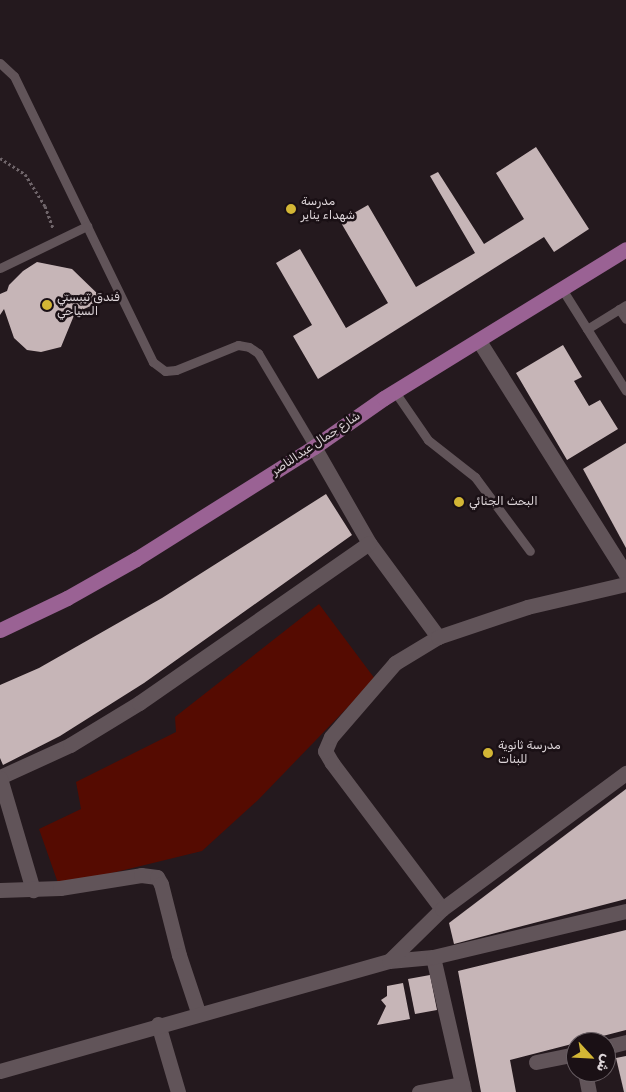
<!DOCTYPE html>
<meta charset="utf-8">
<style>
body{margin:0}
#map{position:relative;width:626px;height:1092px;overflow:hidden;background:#24191e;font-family:Rubik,"Noto Sans Arabic",sans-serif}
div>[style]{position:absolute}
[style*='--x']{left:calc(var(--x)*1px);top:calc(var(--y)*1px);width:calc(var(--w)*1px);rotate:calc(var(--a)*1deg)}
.green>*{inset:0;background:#550b01}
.building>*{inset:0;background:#c6b5b7}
.path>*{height:3px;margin-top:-1.5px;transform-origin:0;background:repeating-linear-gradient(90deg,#6f656a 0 2.5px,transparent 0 5px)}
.service>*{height:9px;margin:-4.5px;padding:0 4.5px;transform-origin:4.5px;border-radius:4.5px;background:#615459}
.minor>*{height:15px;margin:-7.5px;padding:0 7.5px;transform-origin:7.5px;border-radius:7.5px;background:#615459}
.primary>*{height:15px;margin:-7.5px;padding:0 7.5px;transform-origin:7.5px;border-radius:7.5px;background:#9a6294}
.dots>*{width:14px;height:14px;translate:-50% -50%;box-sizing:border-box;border:2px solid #1a1015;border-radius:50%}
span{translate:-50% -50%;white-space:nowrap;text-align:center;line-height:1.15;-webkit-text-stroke:5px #1a1015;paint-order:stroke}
.poi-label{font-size:12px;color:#dcd4d8}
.left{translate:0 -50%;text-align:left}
.street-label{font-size:12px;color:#dcd4d8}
.north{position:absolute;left:566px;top:1032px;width:50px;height:50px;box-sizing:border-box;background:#1a1015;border:1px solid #685e63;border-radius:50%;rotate:115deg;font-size:14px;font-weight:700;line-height:20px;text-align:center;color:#dcd4d8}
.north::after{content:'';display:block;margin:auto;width:18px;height:22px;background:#d3b635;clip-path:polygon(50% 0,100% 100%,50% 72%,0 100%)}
</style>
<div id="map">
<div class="green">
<i style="clip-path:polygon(319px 604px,375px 679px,258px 800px,202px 851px,59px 886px,39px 829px,81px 809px,76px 782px,176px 732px,175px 717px)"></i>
</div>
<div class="building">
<i style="clip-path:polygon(536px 147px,589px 229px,554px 252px,544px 237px,318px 379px,293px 336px,312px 325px,276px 263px,300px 249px,346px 328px,388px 303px,340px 221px,368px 205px,416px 287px,475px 253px,430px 176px,438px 172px,484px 244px,524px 219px,496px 173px)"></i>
<i style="clip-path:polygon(37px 262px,72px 269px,104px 300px,75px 313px,61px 347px,41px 352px,27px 350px,14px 338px,4px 309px,0 315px,0 294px,7px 291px,9px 285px,23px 271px)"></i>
<i style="clip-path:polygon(563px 345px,582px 377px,574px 381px,589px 406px,600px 400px,618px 429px,567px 460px,516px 373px)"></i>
<i style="clip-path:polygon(626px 443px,626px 548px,583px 469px)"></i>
<i style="clip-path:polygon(326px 494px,352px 535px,144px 683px,60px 736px,3px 765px,0 758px,0 685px,39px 668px,162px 598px)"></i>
<i style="clip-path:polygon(626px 789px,626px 899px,454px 944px,449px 923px)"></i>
<i style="clip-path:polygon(626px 930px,626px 1030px,510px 1060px,516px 1092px,481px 1092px,458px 971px)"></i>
<i style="clip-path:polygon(430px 975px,437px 1010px,415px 1014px,408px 979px)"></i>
<i style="clip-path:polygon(403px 983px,410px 1019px,377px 1025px,386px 1006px,381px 1000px,387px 996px,387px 986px)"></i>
<i style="clip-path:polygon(626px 1056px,626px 1092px,624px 1092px,616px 1058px)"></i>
</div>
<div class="path">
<i style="--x:0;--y:158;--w:30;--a:33"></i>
<i style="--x:25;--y:174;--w:38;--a:58"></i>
<i style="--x:45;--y:206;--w:23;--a:70"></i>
</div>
<div class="service">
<i style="--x:0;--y:63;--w:19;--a:43"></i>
<i style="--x:14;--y:76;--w:318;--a:64.1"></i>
<i style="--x:153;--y:362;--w:15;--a:37"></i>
<i style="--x:165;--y:371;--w:11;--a:-5"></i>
<i style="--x:176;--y:370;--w:67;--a:-22"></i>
<i style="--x:238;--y:345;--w:11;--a:10"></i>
<i style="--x:249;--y:347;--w:11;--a:34"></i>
<i style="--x:258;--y:353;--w:109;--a:59.2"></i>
<i style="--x:0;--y:268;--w:97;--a:-25.8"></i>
<i style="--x:562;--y:289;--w:120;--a:57.9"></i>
<i style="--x:619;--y:309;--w:12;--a:55"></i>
<i style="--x:587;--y:329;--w:46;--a:-31.6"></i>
<i style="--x:395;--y:392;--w:58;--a:55.5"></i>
<i style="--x:428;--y:440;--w:60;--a:38.2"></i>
<i style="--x:475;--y:477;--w:92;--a:53.4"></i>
</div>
<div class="minor">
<i style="--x:479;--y:341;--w:275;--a:57.8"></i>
<i style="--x:314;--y:447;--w:111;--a:60.2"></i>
<i style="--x:369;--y:543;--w:117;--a:53.7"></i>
<i style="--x:0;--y:777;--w:77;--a:-24.6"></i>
<i style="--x:70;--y:745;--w:81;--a:-31.3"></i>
<i style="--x:139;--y:703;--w:280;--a:-34.8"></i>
<i style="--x:0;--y:778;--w:117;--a:73.6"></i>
<i style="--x:0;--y:890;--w:60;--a:-1.9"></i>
<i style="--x:60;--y:888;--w:82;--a:-9.1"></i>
<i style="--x:141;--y:875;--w:16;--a:7"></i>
<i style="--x:157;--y:877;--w:8;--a:60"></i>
<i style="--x:161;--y:884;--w:73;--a:75.8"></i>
<i style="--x:179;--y:955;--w:60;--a:71.6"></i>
<i style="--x:442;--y:909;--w:183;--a:-127"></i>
<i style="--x:332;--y:763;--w:14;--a:-120"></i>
<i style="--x:325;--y:751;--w:15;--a:-67"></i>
<i style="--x:331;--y:737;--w:98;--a:-49.1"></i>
<i style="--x:395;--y:663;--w:50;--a:-31.2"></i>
<i style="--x:438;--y:637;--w:94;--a:-18.6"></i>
<i style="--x:527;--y:607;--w:102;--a:-13.1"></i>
<i style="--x:433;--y:957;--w:139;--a:77.1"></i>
<i style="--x:389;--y:961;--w:44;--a:-5.2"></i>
<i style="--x:433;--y:957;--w:198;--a:-13.4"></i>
<i style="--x:158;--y:1024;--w:71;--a:73.6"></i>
<i style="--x:606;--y:1047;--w:21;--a:-14"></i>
<i style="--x:536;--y:1062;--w:41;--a:-11.3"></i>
<i style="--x:0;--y:1071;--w:404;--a:-15.8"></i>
<i style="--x:389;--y:961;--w:74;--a:-44.5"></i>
<i style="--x:442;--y:909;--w:229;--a:-36.5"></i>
<i style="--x:585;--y:1072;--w:20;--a:79"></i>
<i style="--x:419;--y:1092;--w:44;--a:-10.5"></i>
</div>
<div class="primary">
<i style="--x:0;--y:630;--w:74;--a:-25.5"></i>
<i style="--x:67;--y:598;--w:79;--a:-29.5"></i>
<i style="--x:136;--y:559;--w:210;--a:-32.2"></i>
<i style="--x:314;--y:447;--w:85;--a:-35"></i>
<i style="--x:384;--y:398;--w:284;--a:-31.6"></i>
</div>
<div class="dots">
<i style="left:291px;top:209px;background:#d3b635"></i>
<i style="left:47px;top:305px;background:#d3b635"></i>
<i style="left:459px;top:502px;background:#d3b635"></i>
<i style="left:488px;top:753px;background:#d3b635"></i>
</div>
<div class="poi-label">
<span class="left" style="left:301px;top:209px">مدرسة<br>شهداء يناير</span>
<span class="left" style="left:57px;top:305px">فندق تيبستي<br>السياحي</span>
<span class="left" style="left:469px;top:502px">البحث الجنائي</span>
<span class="left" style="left:498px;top:753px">مدرسة ثانوية<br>للبنات</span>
</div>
<div class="street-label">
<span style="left:316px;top:444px;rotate:-34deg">شارع جمال عبدالناصر</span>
</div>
<div class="north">ش</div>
</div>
